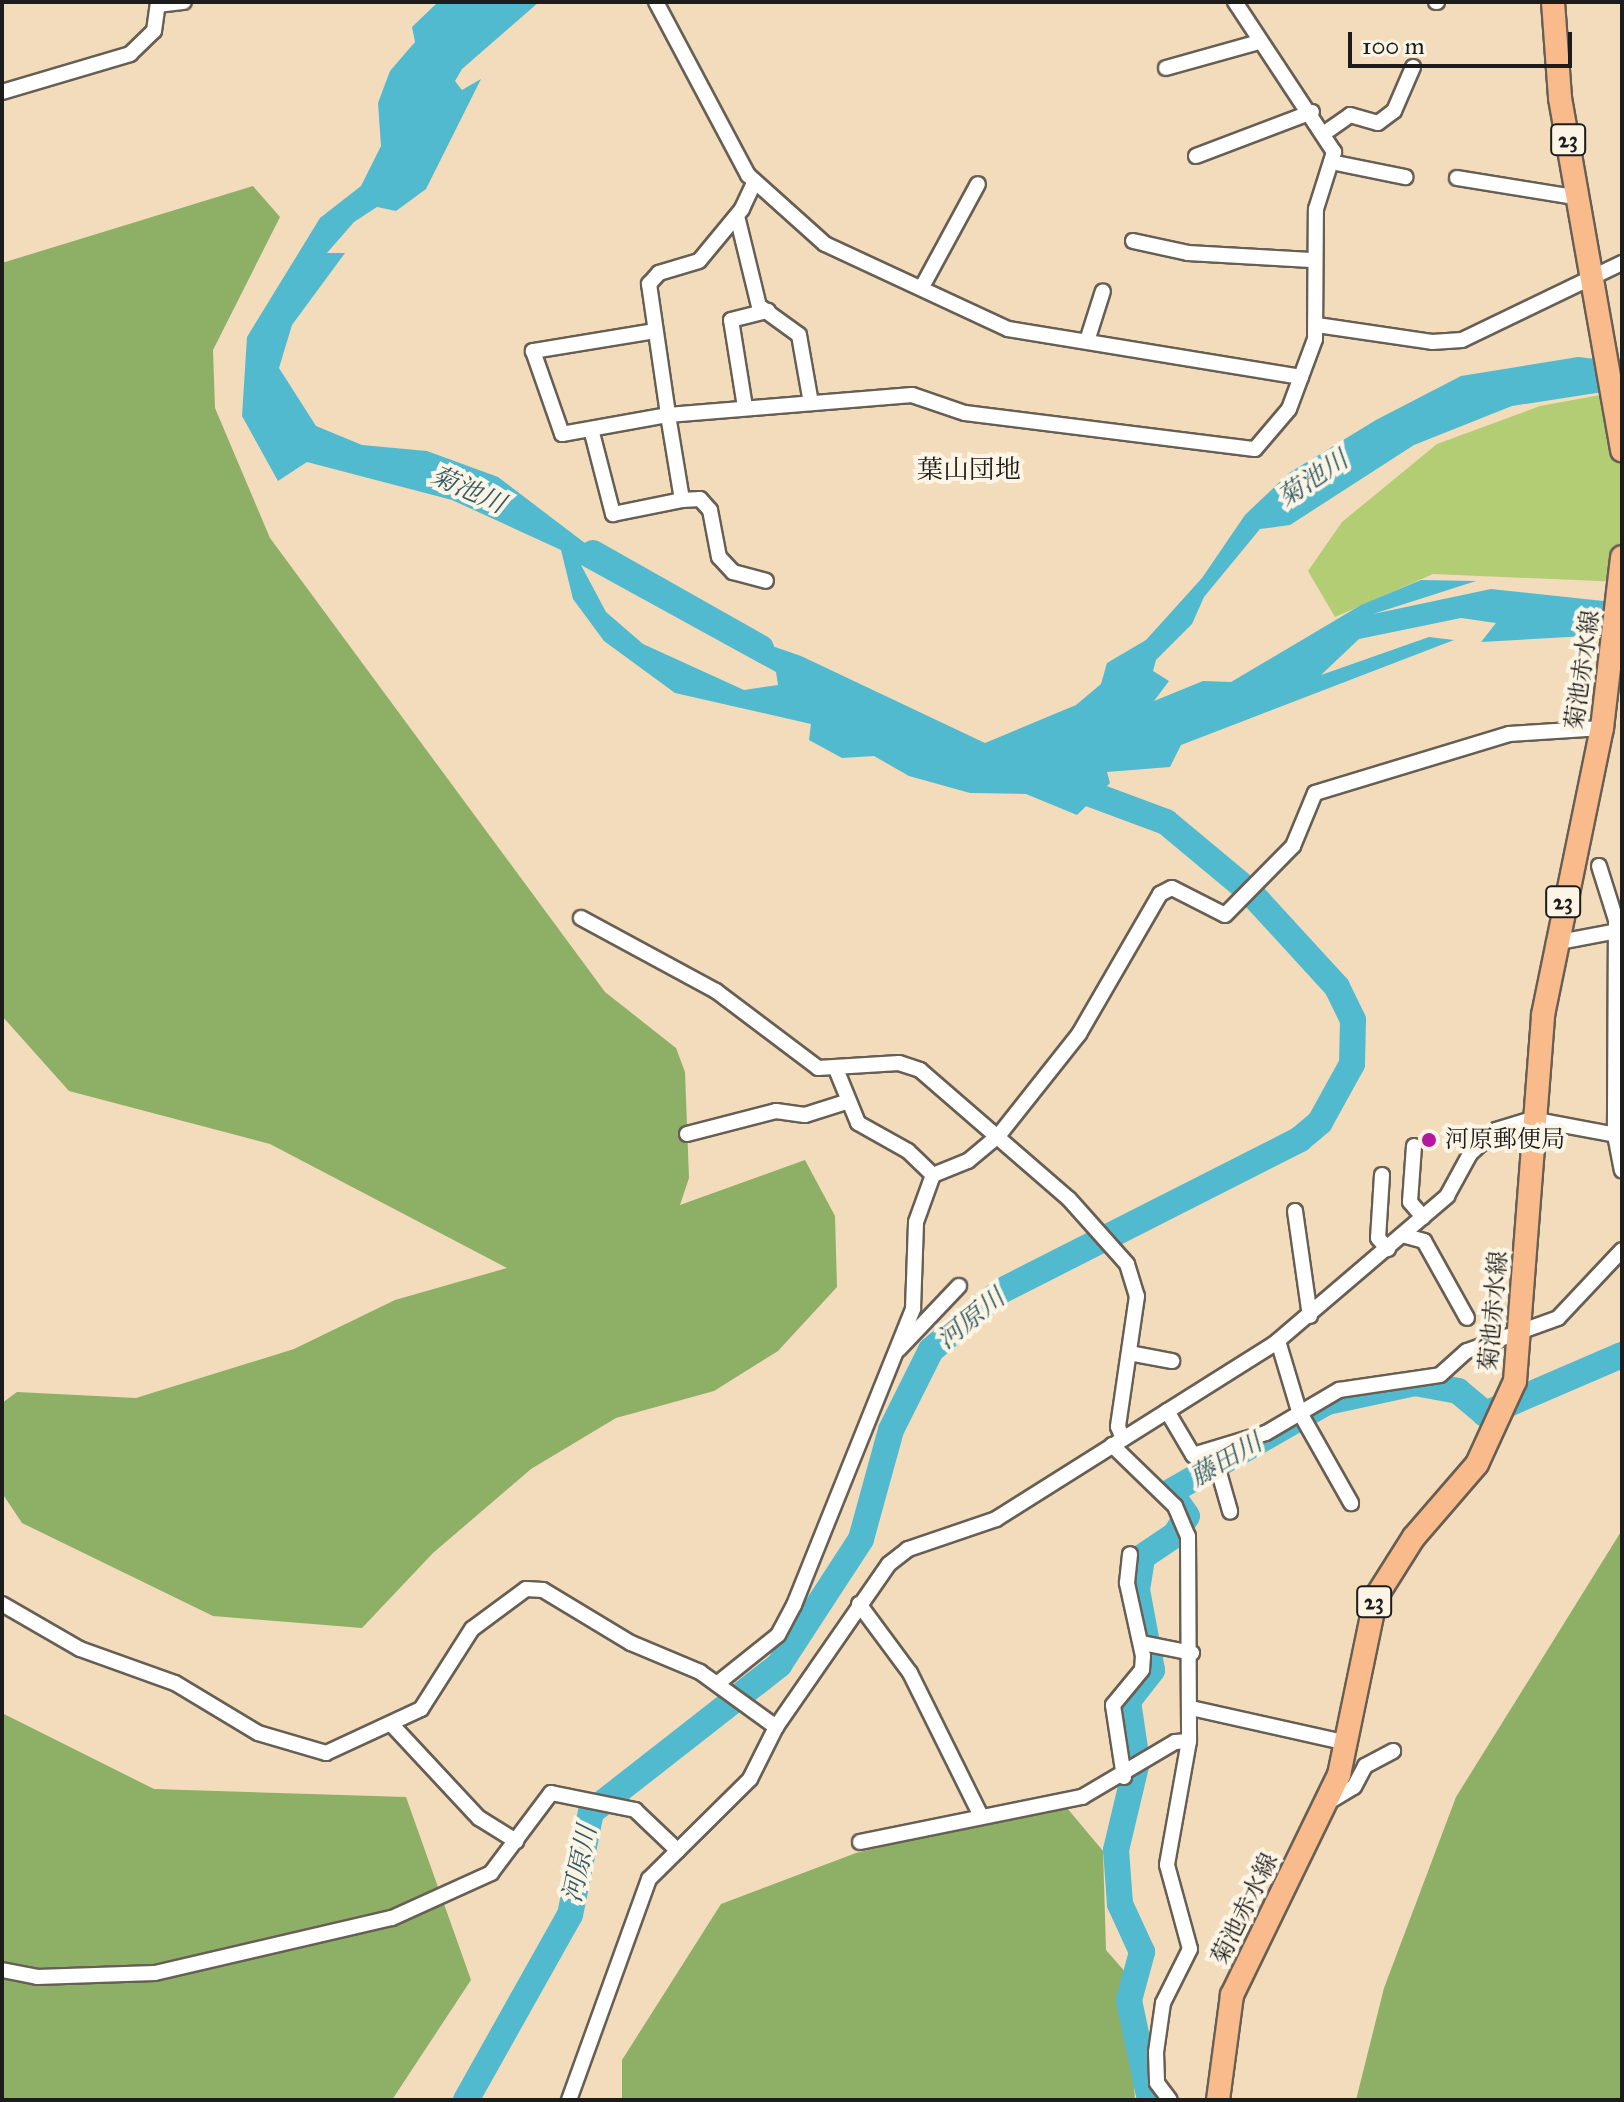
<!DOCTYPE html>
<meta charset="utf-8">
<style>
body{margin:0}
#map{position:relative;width:1624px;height:2102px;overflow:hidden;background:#f2dcbc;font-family:"IM FELL Great Primer","Noto Serif JP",serif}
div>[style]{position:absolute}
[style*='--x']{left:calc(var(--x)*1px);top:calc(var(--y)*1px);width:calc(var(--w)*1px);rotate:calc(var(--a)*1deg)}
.green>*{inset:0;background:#b2cd74}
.forest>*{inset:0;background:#8db066}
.water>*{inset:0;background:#51bacf}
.river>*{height:26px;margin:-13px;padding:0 13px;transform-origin:13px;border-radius:13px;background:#51bacf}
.roads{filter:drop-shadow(2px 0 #675f54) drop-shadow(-2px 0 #675f54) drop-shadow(0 2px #675f54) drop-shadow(0 -2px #675f54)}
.minor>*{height:14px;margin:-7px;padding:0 7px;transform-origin:7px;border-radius:7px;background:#fff}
.primary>*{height:22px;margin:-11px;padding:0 11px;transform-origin:11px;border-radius:11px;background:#fabb8c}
.dots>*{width:22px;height:22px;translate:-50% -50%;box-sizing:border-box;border:4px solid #fcf5e5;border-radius:50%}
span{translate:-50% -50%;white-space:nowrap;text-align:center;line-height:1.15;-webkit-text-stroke:8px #fcf5e5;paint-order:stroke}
.shield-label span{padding:2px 6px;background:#fcf5e5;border:2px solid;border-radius:6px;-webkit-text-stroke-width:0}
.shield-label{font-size:22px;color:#1c1c1c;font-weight:700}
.street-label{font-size:24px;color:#1c1c1c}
.poi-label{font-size:24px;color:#1c1c1c}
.left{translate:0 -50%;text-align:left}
.neighbourhood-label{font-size:26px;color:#1c1c1c}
.water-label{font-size:26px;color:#315b64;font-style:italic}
.frame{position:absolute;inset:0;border:4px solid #1c1c1c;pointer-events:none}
.scale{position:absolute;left:1348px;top:32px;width:224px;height:36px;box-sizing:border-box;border:4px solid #1c1c1c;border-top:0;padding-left:10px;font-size:24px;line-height:28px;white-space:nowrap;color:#1c1c1c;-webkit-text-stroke:6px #fcf5e5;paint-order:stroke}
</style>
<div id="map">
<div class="green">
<i style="clip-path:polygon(1622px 391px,1622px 582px,1433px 574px,1335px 617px,1308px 571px,1342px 522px,1437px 444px,1540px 406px)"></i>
</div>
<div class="forest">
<i style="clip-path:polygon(253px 186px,280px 217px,213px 350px,215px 408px,270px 538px,605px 992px,676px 1048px,685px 1072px,689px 1178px,680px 1205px,805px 1160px,835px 1216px,837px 1287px,778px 1351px,714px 1391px,616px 1418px,531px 1469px,433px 1553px,362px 1628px,213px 1616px,22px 1523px,2px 1493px,2px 1403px,17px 1392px,136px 1398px,294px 1349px,395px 1300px,507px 1268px,270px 1144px,69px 1091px,2px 1016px,2px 263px)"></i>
<i style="clip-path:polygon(1622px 1530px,1622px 2100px,1356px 2100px,1384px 1988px,1456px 1797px)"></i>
<i style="clip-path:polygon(2px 1713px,154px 1789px,406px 1797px,471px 1980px,392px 2100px,2px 2100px)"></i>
<i style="clip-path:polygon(1062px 1802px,1103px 1851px,1106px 1950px,1127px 1974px,1135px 2100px,622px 2100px,622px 2060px,721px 1904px,856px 1853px)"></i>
</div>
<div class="water">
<i style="clip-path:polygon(evenodd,438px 2px,539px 2px,462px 69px,455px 81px,462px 90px,481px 79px,426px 189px,396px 211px,377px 207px,354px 222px,327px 253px,345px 253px,292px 325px,279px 368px,316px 426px,362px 445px,427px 451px,498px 477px,677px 613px,801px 656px,985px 743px,1076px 705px,1101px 684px,1107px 663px,1146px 640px,1202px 578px,1245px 515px,1289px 473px,1376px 420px,1461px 376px,1578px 357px,1622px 362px,1622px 389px,1512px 406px,1414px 445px,1290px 525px,1260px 529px,1204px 597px,1192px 624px,1156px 660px,1153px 671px,1169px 681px,1154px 701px,1203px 681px,1231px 682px,1361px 605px,1421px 580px,1476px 581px,1373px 614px,1491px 589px,1622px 603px,1622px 634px,1481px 642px,1496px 623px,1461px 618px,1359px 639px,1321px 675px,1429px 637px,1454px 640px,1181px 745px,1170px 767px,1107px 772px,1110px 783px,1077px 815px,1026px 794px,970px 793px,909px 776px,874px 756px,842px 758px,809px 740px,811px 724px,675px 693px,604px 641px,573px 599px,561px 550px,452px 500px,307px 462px,278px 481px,242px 416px,247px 337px,320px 218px,361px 186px,381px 146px,378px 103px,390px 71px,415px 42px,412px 27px,438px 2px,581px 565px,776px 672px,778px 685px,744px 690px,643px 644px,606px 612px,581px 565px)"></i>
</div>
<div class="river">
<i style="--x:593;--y:553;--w:193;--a:29.5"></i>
<i style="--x:466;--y:2100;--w:212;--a:-60.7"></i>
<i style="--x:570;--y:1915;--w:105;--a:-78.5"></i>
<i style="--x:591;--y:1812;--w:239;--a:-38"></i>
<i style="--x:779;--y:1665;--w:150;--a:-56.9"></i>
<i style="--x:861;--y:1539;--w:113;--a:-74.6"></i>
<i style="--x:891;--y:1430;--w:89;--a:-63.4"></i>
<i style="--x:931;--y:1350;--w:92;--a:-40.1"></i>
<i style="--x:1001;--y:1291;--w:335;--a:-26.9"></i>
<i style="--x:1300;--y:1139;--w:26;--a:-40"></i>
<i style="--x:1320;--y:1122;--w:66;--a:-61.1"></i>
<i style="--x:1352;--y:1064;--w:44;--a:-88.7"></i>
<i style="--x:1353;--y:1020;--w:37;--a:-116"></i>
<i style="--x:1337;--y:987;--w:129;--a:-132.5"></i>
<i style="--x:1250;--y:892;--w:109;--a:-140.2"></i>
<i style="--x:1166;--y:822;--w:109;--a:-159.6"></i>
<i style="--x:1150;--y:2100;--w:102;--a:-101.9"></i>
<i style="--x:1129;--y:2000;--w:50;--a:-74.8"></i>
<i style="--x:1142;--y:1952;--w:53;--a:-114.6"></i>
<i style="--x:1120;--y:1904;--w:54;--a:-94.2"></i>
<i style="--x:1116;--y:1850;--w:90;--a:-76.6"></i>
<i style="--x:1137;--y:1762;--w:62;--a:-98.4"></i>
<i style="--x:1128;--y:1701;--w:39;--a:-52"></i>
<i style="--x:1152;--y:1670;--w:81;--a:-100.6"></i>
<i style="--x:1137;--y:1590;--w:33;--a:-81"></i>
<i style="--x:1142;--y:1557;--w:40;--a:-34"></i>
<i style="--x:1175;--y:1535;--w:22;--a:-58"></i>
<i style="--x:1187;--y:1516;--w:29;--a:-125"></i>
<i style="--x:1170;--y:1492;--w:181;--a:-29.8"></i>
<i style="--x:1327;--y:1402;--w:90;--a:-12.2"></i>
<i style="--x:1415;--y:1383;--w:44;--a:10.5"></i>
<i style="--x:1458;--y:1391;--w:35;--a:40"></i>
<i style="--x:1485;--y:1414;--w:149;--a:-23.3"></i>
</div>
<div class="roads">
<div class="minor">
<i style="--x:656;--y:2;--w:196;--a:62"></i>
<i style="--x:748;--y:175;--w:103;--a:41.9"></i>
<i style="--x:825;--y:244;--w:202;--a:24.9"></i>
<i style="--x:1008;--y:329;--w:297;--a:9.3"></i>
<i style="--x:1436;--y:2;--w:1;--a:0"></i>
<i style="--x:158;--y:5;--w:26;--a:-7"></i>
<i style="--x:1166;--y:68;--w:97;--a:-15.6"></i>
<i style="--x:2;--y:92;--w:134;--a:-16.5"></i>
<i style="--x:130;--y:54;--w:33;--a:-44"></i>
<i style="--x:154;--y:31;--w:29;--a:-82"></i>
<i style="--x:1326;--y:132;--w:29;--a:-35"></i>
<i style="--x:1350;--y:115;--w:29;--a:16"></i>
<i style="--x:1378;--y:123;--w:20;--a:-37"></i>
<i style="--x:1394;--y:111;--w:48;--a:-66.6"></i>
<i style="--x:1196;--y:156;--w:124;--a:-20.8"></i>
<i style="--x:1331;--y:162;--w:76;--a:11.5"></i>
<i style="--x:1457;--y:178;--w:125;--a:9.2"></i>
<i style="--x:754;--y:183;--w:29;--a:115"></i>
<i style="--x:742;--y:209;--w:67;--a:129.6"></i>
<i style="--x:699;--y:261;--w:42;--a:163.3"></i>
<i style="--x:659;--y:273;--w:15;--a:132"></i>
<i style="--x:649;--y:284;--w:132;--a:81.7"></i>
<i style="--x:668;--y:415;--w:245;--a:-4.7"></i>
<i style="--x:912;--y:395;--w:56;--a:18.8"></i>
<i style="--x:965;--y:413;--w:292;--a:7.1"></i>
<i style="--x:1255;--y:449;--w:52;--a:-49.6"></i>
<i style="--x:1289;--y:409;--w:75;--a:-69.6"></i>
<i style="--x:1315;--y:339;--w:130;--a:-89.6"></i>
<i style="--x:1316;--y:209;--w:60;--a:-72.5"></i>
<i style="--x:1334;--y:152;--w:180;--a:-123.4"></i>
<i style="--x:737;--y:216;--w:93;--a:76.3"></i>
<i style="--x:759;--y:306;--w:49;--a:35.9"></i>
<i style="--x:799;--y:335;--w:69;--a:80"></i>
<i style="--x:1133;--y:241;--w:56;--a:12.3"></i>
<i style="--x:1188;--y:253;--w:123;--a:3.3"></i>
<i style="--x:922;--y:287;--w:117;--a:-61.5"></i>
<i style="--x:1317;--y:325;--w:116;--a:8.4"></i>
<i style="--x:1432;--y:342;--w:30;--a:-4"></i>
<i style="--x:1462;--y:340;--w:178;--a:-25.7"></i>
<i style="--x:655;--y:331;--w:124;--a:170.7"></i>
<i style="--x:533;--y:351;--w:88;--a:70.7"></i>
<i style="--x:562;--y:434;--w:108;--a:-10.2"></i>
<i style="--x:668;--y:415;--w:86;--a:80.6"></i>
<i style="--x:682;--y:500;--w:18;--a:-3"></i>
<i style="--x:700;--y:499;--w:15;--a:48"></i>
<i style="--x:710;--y:510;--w:48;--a:79.2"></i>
<i style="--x:719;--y:557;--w:21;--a:47"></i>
<i style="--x:733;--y:572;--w:34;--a:15"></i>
<i style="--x:1087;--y:341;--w:52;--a:-72.3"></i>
<i style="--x:745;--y:407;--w:88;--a:-99.1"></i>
<i style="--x:731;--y:320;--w:38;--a:-14"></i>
<i style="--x:591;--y:429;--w:88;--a:75.5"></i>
<i style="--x:613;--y:514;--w:70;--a:-11.5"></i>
<i style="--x:1599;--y:866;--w:57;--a:72.5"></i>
<i style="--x:1616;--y:920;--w:215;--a:90.3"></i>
<i style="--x:1615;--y:1135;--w:36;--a:79"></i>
<i style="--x:581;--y:918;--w:153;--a:28.4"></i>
<i style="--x:716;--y:991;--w:128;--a:37"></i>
<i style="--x:818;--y:1068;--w:81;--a:-3.5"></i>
<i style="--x:899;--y:1063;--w:22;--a:18"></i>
<i style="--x:920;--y:1070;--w:197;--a:40.9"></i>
<i style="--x:1069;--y:1199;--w:87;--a:48.3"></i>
<i style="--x:1127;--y:1264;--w:34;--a:73"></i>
<i style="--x:1137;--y:1296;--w:132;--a:98.3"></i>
<i style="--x:1118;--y:1427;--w:12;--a:66"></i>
<i style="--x:1554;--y:943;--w:69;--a:-10.8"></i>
<i style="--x:836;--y:1069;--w:58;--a:67.8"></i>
<i style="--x:858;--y:1123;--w:57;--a:29.2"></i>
<i style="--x:908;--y:1151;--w:35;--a:44"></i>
<i style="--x:687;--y:1134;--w:92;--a:-14.5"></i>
<i style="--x:776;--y:1111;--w:29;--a:8"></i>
<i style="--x:805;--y:1115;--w:43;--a:-17.6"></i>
<i style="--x:1414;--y:1146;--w:56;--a:94.1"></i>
<i style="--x:1410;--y:1202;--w:20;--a:49"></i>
<i style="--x:1382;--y:1175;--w:63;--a:93.6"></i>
<i style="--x:1378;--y:1238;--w:15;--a:48"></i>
<i style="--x:1295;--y:1211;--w:106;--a:81.9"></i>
<i style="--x:1402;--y:1235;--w:23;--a:15"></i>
<i style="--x:1424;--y:1241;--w:88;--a:60.8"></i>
<i style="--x:1278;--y:1341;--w:73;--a:73.3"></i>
<i style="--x:1299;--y:1411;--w:106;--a:60.5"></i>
<i style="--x:899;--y:1349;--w:87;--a:-46.4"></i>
<i style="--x:1129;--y:1353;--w:44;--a:10.5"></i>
<i style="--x:1167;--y:1411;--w:51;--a:59.4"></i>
<i style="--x:1193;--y:1455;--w:76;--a:-16.8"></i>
<i style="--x:1266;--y:1433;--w:85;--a:-30.5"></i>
<i style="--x:1339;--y:1390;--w:102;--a:-8.4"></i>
<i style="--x:1440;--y:1375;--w:36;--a:-42"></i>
<i style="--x:1467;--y:1351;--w:97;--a:-19.9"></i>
<i style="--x:1558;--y:1318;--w:93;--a:-46.7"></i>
<i style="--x:1112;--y:1445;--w:88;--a:44.1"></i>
<i style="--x:1175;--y:1506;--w:33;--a:67"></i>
<i style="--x:1188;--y:1536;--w:205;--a:89.7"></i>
<i style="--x:1189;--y:1741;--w:126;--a:100.1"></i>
<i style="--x:1167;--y:1865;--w:87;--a:74.7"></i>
<i style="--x:1190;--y:1949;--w:60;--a:116.6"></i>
<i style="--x:1163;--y:2003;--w:49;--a:98.1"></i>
<i style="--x:1156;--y:2052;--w:31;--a:88"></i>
<i style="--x:1157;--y:2083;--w:21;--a:53"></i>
<i style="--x:1193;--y:1455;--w:34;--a:38"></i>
<i style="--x:1220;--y:1476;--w:37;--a:74"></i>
<i style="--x:2;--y:1604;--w:90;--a:30"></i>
<i style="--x:80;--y:1649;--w:101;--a:19.7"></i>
<i style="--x:175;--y:1683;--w:97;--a:31.1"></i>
<i style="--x:258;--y:1733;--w:71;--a:16.4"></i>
<i style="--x:326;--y:1753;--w:105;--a:-24.9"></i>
<i style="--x:421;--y:1709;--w:95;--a:-57.5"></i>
<i style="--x:472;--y:1629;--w:67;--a:-36.5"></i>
<i style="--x:526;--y:1589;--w:17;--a:3"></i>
<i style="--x:543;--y:1590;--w:103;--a:31.1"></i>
<i style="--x:631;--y:1643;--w:75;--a:22.8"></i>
<i style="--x:700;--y:1672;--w:94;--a:35.9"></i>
<i style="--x:859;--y:1604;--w:86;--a:53.5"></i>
<i style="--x:910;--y:1673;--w:160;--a:63.6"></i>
<i style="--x:1142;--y:1643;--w:51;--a:11.3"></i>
<i style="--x:718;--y:1683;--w:77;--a:-38.7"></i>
<i style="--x:778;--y:1635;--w:34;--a:-62"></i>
<i style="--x:794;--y:1605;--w:319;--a:-68.1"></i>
<i style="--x:913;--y:1309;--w:87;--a:-88"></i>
<i style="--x:916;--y:1222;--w:50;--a:-70.1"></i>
<i style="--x:933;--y:1175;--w:38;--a:-22"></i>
<i style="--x:968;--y:1161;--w:40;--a:-40"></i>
<i style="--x:999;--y:1135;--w:129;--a:-51.6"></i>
<i style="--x:1079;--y:1034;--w:162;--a:-59.9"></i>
<i style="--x:1160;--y:894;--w:13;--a:-27"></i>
<i style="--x:1172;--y:888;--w:59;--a:27"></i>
<i style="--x:1225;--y:915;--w:97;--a:-45.4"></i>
<i style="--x:1293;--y:846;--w:57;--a:-67.5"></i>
<i style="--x:1315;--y:793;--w:203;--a:-16.9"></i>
<i style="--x:1509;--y:734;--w:93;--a:-3.7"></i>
<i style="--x:1191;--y:1708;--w:161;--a:12.6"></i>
<i style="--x:394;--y:1727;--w:125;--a:47"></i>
<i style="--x:479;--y:1818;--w:44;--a:31.9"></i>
<i style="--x:1124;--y:1777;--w:73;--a:-98.7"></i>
<i style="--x:1113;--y:1705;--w:45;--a:-50.4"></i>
<i style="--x:1142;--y:1670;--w:14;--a:-86"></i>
<i style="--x:1143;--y:1656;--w:75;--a:-102.4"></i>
<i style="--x:1127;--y:1583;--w:29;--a:-84"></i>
<i style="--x:1327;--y:1803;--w:31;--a:-31"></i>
<i style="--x:1354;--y:1787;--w:24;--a:-62"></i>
<i style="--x:1365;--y:1766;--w:32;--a:-28"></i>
<i style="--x:860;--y:1842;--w:227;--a:-11.5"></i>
<i style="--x:1082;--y:1797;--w:108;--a:-30.6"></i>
<i style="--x:1175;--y:1742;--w:14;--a:-4"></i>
<i style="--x:2;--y:1970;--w:36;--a:11"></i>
<i style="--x:37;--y:1977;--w:118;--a:-1.9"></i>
<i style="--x:155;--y:1973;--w:243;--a:-13.1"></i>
<i style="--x:392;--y:1918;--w:109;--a:-24.4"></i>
<i style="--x:491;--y:1873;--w:100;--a:-53.1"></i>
<i style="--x:551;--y:1793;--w:86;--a:11.4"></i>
<i style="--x:635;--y:1810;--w:59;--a:43.6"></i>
<i style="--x:569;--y:2100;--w:235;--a:-70.1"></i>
<i style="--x:649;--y:1879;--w:142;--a:-44.7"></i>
<i style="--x:750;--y:1779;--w:58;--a:-63.4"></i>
<i style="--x:776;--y:1727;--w:198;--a:-55.3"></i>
<i style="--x:889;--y:1564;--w:24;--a:-38"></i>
<i style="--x:908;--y:1549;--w:93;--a:-18.8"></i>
<i style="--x:996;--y:1519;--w:328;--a:-32.2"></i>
<i style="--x:1274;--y:1344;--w:228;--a:-40.5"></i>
<i style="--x:1447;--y:1196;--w:48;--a:-61.3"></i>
<i style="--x:1470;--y:1154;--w:35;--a:-43"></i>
<i style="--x:1496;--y:1130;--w:37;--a:-17"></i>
<i style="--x:1531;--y:1119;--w:93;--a:10.6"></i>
</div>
<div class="primary">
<i style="--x:1553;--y:2;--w:96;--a:85.8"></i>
<i style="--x:1560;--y:98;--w:358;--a:80"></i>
<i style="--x:1218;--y:2100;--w:106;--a:-82.4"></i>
<i style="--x:1232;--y:1995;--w:245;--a:-64.1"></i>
<i style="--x:1339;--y:1775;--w:182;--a:-78.3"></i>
<i style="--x:1376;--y:1597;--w:71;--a:-57.7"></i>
<i style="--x:1414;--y:1537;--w:96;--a:-49.2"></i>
<i style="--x:1477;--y:1464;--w:91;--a:-65.4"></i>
<i style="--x:1515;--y:1381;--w:367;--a:-85.6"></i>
<i style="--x:1543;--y:1015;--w:293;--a:-78.4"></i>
<i style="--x:1602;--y:728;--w:172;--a:-83.3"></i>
</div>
</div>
<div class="dots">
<i style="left:1429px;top:1140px;background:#b5179e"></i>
</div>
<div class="shield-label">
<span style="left:1568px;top:140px">23</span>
<span style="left:1563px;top:902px">23</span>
<span style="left:1374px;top:1602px">23</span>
</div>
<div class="street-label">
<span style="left:1583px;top:670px;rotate:-82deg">菊池赤水線</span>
<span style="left:1494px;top:1311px;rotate:-85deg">菊池赤水線</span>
<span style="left:1245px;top:1909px;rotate:-64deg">菊池赤水線</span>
</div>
<div class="poi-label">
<span class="left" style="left:1445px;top:1140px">河原郵便局</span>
</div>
<div class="neighbourhood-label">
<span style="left:969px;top:470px">葉山団地</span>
</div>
<div class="water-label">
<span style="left:1313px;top:479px;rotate:-34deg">菊池川</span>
<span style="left:468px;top:490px;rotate:24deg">菊池川</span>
<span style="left:971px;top:1319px;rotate:-39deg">河原川</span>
<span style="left:1226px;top:1460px;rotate:-30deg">藤田川</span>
<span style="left:580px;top:1864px;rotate:-78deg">河原川</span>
</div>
<div class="frame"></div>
<div class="scale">100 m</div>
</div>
